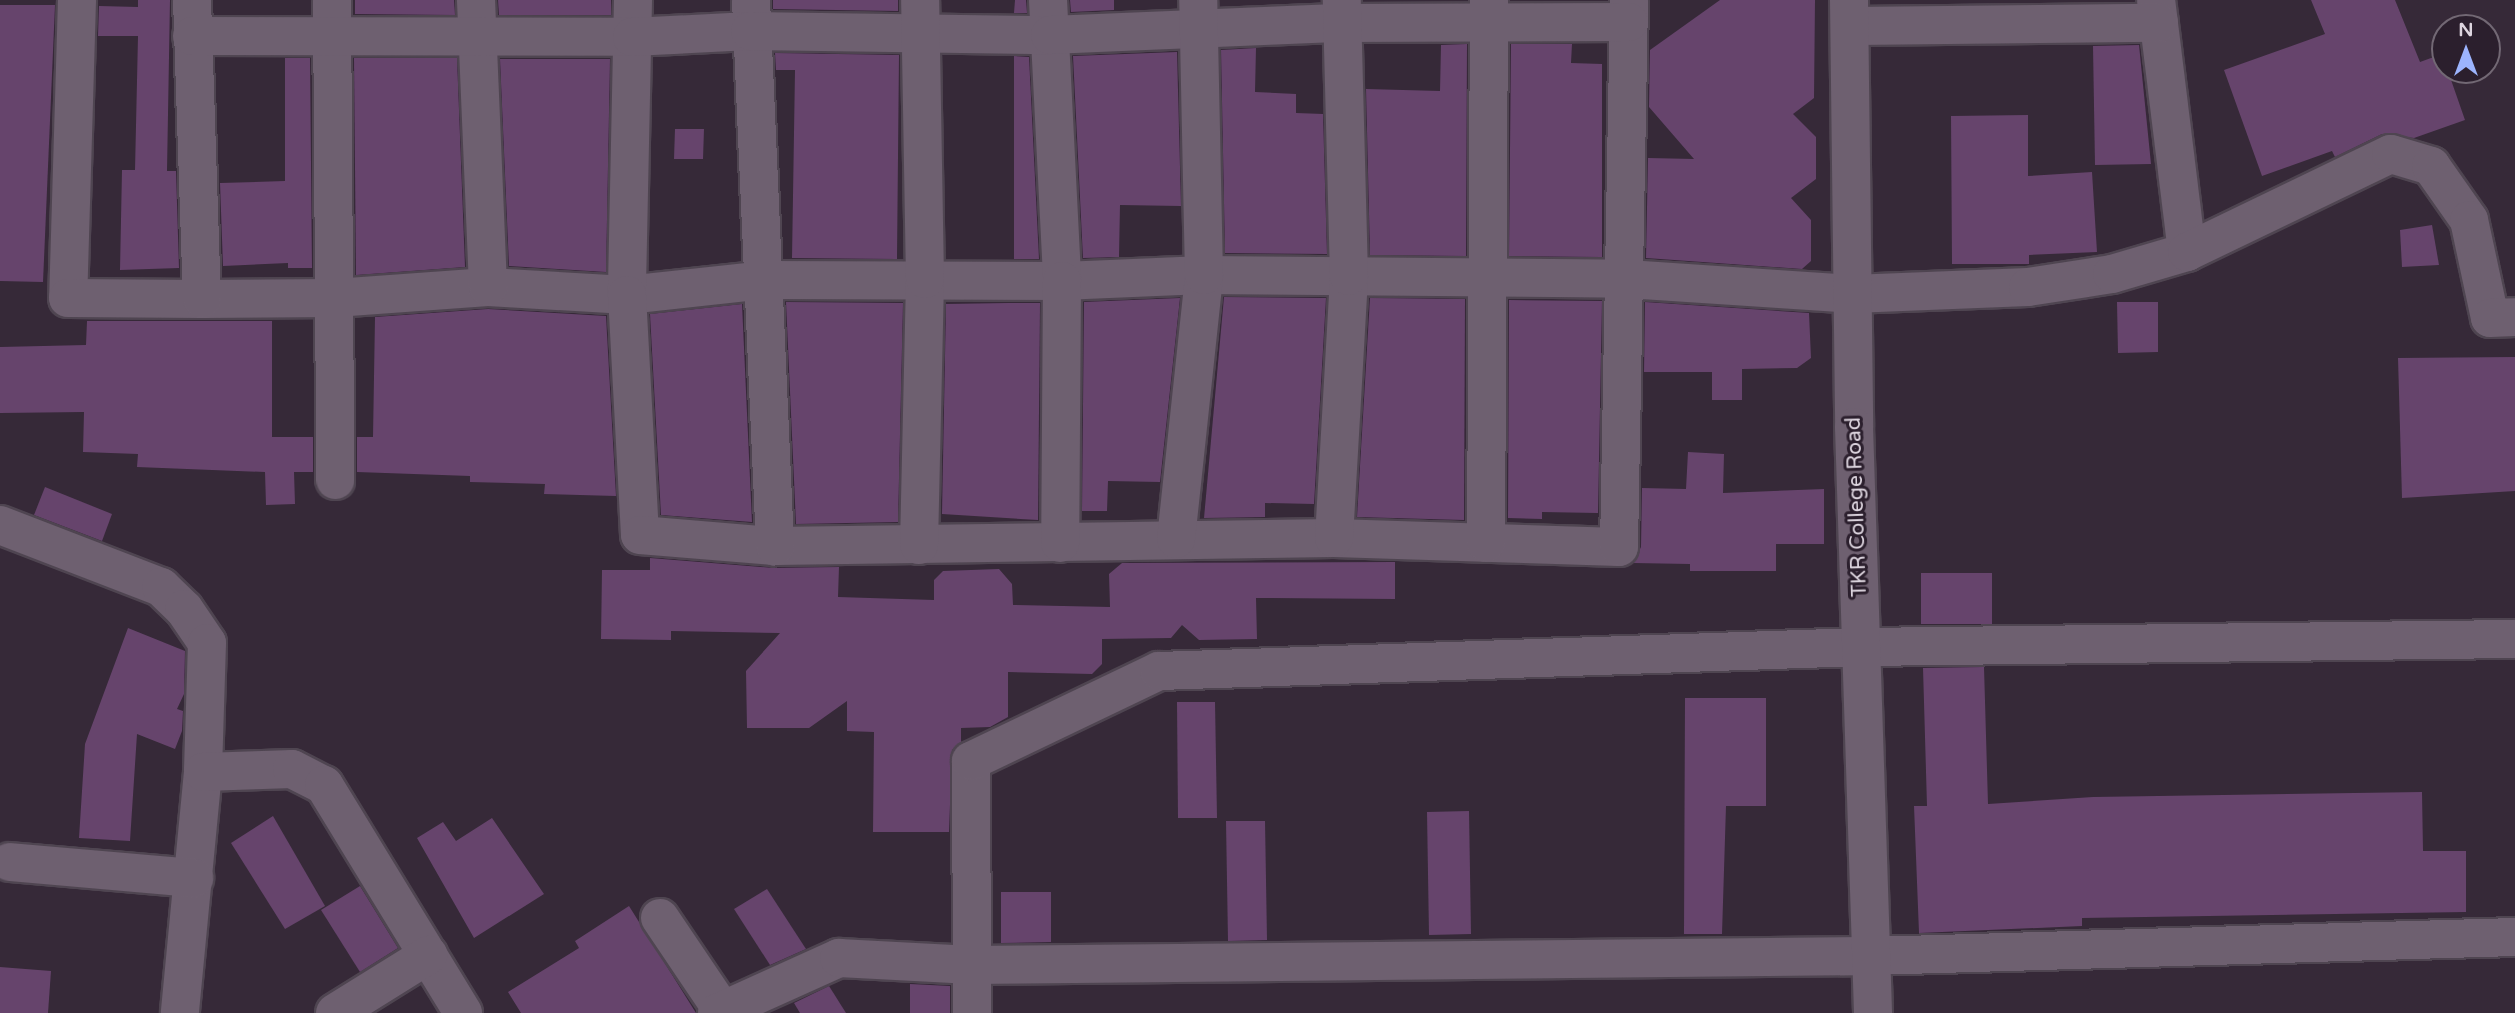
<!DOCTYPE html>
<style>
body{margin:0}
#map{position:relative;width:2515px;height:1013px;overflow:hidden;background:#362938;font-family:"Varela Round",sans-serif}
div>[style]{position:absolute}
[style*='--x']{left:calc(var(--x)*1px);top:calc(var(--y)*1px);width:calc(var(--w)*1px);rotate:calc(var(--a)*1deg)}
.building>*{inset:0;background:#66446c}
.roads{filter:drop-shadow(2px 0 #4f4551) drop-shadow(-2px 0 #4f4551) drop-shadow(0 2px #4f4551) drop-shadow(0 -2px #4f4551)}
.minor>*{height:38px;margin:-19px;padding:0 19px;transform-origin:19px;border-radius:19px;background:#6e6070}
.tertiary>*{height:38px;margin:-19px;padding:0 19px;transform-origin:19px;border-radius:19px;background:#6e6070}
span{translate:-50% -50%;white-space:nowrap;text-align:center;line-height:1.15;-webkit-text-stroke:6px #2b1f2d;paint-order:stroke}
.street-label{font-size:21px;color:#ddd5df}
.north{position:absolute;left:2431px;top:14px;width:70px;height:70px;box-sizing:border-box;background:#2b1f2d;border:2px solid #726874;border-radius:50%;rotate:0deg;font-size:19px;font-weight:700;line-height:28px;text-align:center;color:#ddd5df}
.north::after{content:'';display:block;margin:auto;width:24px;height:32px;background:#9cb4fd;clip-path:polygon(50% 0,100% 100%,50% 72%,0 100%)}
</style>
<div id="map">
<div class="building">
<i style="clip-path:polygon(138px 0,170px 0,167px 171px,176px 171px,179px 268px,120px 270px,122px 170px,135px 170px,138px 36px,98px 36px,99px 6px,138px 7px)"></i>
<i style="clip-path:polygon(355px 0,454px 0,455px 15px,355px 14px)"></i>
<i style="clip-path:polygon(498px 0,611px 0,611px 15px,499px 15px)"></i>
<i style="clip-path:polygon(773px 0,898px 0,898px 11px,773px 9px)"></i>
<i style="clip-path:polygon(1015px 0,1026px 0,1027px 13px,1014px 13px)"></i>
<i style="clip-path:polygon(1070px 0,1114px 0,1114px 10px,1071px 12px)"></i>
<i style="clip-path:polygon(1720px 0,1815px 0,1814px 98px,1793px 114px,1816px 137px,1816px 179px,1791px 198px,1811px 220px,1811px 261px,1802px 269px,1646px 258px,1648px 158px,1694px 159px,1649px 107px,1650px 50px)"></i>
<i style="clip-path:polygon(2311px 0,2395px 0,2420px 62px,2442px 54px,2465px 120px,2414px 138px,2382px 134px,2335px 157px,2332px 151px,2262px 176px,2224px 70px,2325px 34px)"></i>
<i style="clip-path:polygon(0 5px,55px 5px,43px 282px,0 281px)"></i>
<i style="clip-path:polygon(1467px 44px,1466px 256px,1370px 255px,1366px 89px,1440px 91px,1441px 45px)"></i>
<i style="clip-path:polygon(1511px 44px,1572px 44px,1571px 63px,1602px 64px,1602px 257px,1509px 256px)"></i>
<i style="clip-path:polygon(2139px 45px,2151px 164px,2095px 165px,2093px 46px)"></i>
<i style="clip-path:polygon(1256px 48px,1255px 92px,1296px 94px,1296px 113px,1323px 114px,1327px 254px,1225px 253px,1221px 50px)"></i>
<i style="clip-path:polygon(1177px 52px,1181px 206px,1120px 205px,1119px 257px,1083px 258px,1073px 56px)"></i>
<i style="clip-path:polygon(775px 53px,899px 55px,897px 259px,792px 258px,795px 70px,776px 70px)"></i>
<i style="clip-path:polygon(1014px 56px,1029px 57px,1039px 259px,1014px 259px)"></i>
<i style="clip-path:polygon(285px 58px,310px 58px,312px 268px,288px 268px,288px 263px,223px 266px,220px 183px,285px 181px)"></i>
<i style="clip-path:polygon(354px 58px,457px 58px,465px 267px,356px 275px)"></i>
<i style="clip-path:polygon(500px 59px,610px 59px,606px 272px,509px 266px)"></i>
<i style="clip-path:polygon(2028px 115px,2028px 176px,2092px 172px,2097px 252px,2029px 255px,2029px 264px,1952px 264px,1951px 116px)"></i>
<i style="clip-path:polygon(675px 129px,704px 129px,703px 159px,674px 159px)"></i>
<i style="clip-path:polygon(2432px 225px,2439px 265px,2402px 267px,2400px 230px)"></i>
<i style="clip-path:polygon(1224px 297px,1326px 298px,1314px 504px,1265px 503px,1265px 517px,1204px 518px)"></i>
<i style="clip-path:polygon(1180px 298px,1160px 482px,1108px 481px,1107px 511px,1082px 511px,1084px 302px)"></i>
<i style="clip-path:polygon(1370px 298px,1465px 299px,1464px 520px,1357px 517px)"></i>
<i style="clip-path:polygon(1509px 300px,1602px 301px,1598px 513px,1542px 512px,1542px 519px,1508px 518px)"></i>
<i style="clip-path:polygon(786px 302px,903px 303px,898px 522px,796px 524px)"></i>
<i style="clip-path:polygon(1645px 302px,1809px 313px,1811px 358px,1797px 368px,1742px 369px,1742px 400px,1712px 400px,1712px 372px,1644px 372px)"></i>
<i style="clip-path:polygon(2117px 302px,2158px 302px,2158px 352px,2118px 353px)"></i>
<i style="clip-path:polygon(1008px 303px,1040px 303px,1038px 520px,942px 514px,946px 304px)"></i>
<i style="clip-path:polygon(742px 304px,752px 522px,661px 515px,650px 314px)"></i>
<i style="clip-path:polygon(488px 309px,606px 316px,616px 496px,544px 494px,545px 484px,470px 482px,470px 476px,357px 472px,357px 437px,373px 437px,375px 317px)"></i>
<i style="clip-path:polygon(87px 321px,272px 321px,272px 437px,313px 437px,313px 472px,294px 472px,295px 504px,266px 505px,265px 472px,137px 467px,138px 454px,83px 452px,84px 412px,0 413px,0 347px,86px 345px)"></i>
<i style="clip-path:polygon(2515px 357px,2515px 491px,2402px 498px,2398px 358px)"></i>
<i style="clip-path:polygon(1688px 452px,1724px 454px,1723px 493px,1824px 489px,1824px 544px,1776px 544px,1776px 571px,1690px 571px,1690px 564px,1633px 563px,1641px 547px,1642px 488px,1686px 489px)"></i>
<i style="clip-path:polygon(45px 487px,112px 514px,102px 541px,34px 515px)"></i>
<i style="clip-path:polygon(650px 558px,773px 568px,839px 567px,838px 597px,934px 600px,934px 580px,943px 571px,999px 569px,1012px 584px,1013px 605px,1110px 607px,1109px 574px,1122px 563px,1395px 562px,1395px 599px,1256px 598px,1257px 639px,1199px 640px,1182px 625px,1171px 638px,1102px 639px,1102px 664px,1092px 674px,1008px 672px,1008px 717px,990px 727px,961px 728px,961px 742px,952px 750px,949px 832px,873px 832px,874px 732px,847px 731px,847px 701px,809px 728px,747px 728px,746px 671px,780px 633px,671px 631px,671px 640px,601px 639px,602px 570px,650px 570px)"></i>
<i style="clip-path:polygon(1921px 573px,1992px 573px,1992px 624px,1921px 624px)"></i>
<i style="clip-path:polygon(128px 628px,185px 651px,184px 694px,177px 709px,183px 711px,182px 731px,175px 749px,137px 734px,130px 841px,79px 838px,85px 744px)"></i>
<i style="clip-path:polygon(1984px 667px,1988px 804px,2093px 797px,2422px 792px,2423px 851px,2466px 851px,2466px 912px,2082px 918px,2082px 926px,1919px 933px,1914px 806px,1927px 806px,1923px 668px)"></i>
<i style="clip-path:polygon(1685px 698px,1766px 698px,1766px 806px,1726px 806px,1722px 934px,1684px 934px)"></i>
<i style="clip-path:polygon(1177px 702px,1215px 702px,1217px 818px,1178px 818px)"></i>
<i style="clip-path:polygon(1469px 811px,1471px 934px,1429px 935px,1427px 812px)"></i>
<i style="clip-path:polygon(273px 816px,325px 906px,285px 929px,231px 843px)"></i>
<i style="clip-path:polygon(492px 818px,544px 894px,474px 938px,417px 838px,443px 822px,456px 841px)"></i>
<i style="clip-path:polygon(1226px 821px,1265px 821px,1267px 940px,1228px 941px)"></i>
<i style="clip-path:polygon(360px 886px,398px 948px,360px 972px,321px 910px)"></i>
<i style="clip-path:polygon(767px 889px,806px 949px,770px 965px,734px 909px)"></i>
<i style="clip-path:polygon(1001px 892px,1051px 892px,1051px 942px,1001px 943px)"></i>
<i style="clip-path:polygon(629px 906px,696px 1013px,521px 1013px,508px 992px,579px 948px,575px 941px)"></i>
<i style="clip-path:polygon(0 967px,51px 971px,48px 1013px,0 1013px)"></i>
<i style="clip-path:polygon(910px 984px,950px 986px,950px 1013px,910px 1013px)"></i>
<i style="clip-path:polygon(829px 986px,846px 1013px,800px 1013px,794px 1003px)"></i>
</div>
<div class="roads">
<div class="minor">
<i style="--x:77;--y:0;--w:298;--a:91.7"></i>
<i style="--x:68;--y:298;--w:134;--a:0.4"></i>
<i style="--x:202;--y:299;--w:133;--a:-0.4"></i>
<i style="--x:335;--y:298;--w:153;--a:-4.1"></i>
<i style="--x:488;--y:287;--w:139;--a:3.3"></i>
<i style="--x:627;--y:295;--w:138;--a:-6.2"></i>
<i style="--x:764;--y:280;--w:298;--a:0.2"></i>
<i style="--x:1062;--y:281;--w:142;--a:-2.4"></i>
<i style="--x:1204;--y:275;--w:423;--a:0.5"></i>
<i style="--x:1627;--y:279;--w:225;--a:3.8"></i>
<i style="--x:1852;--y:294;--w:176;--a:-2.3"></i>
<i style="--x:2028;--y:287;--w:85;--a:-8.8"></i>
<i style="--x:2112;--y:274;--w:78;--a:-16.3"></i>
<i style="--x:2187;--y:252;--w:254;--a:-97"></i>
<i style="--x:192;--y:0;--w:299;--a:88.1"></i>
<i style="--x:332;--y:0;--w:480;--a:89.6"></i>
<i style="--x:476;--y:0;--w:287;--a:87.6"></i>
<i style="--x:633;--y:0;--w:295;--a:91.2"></i>
<i style="--x:627;--y:295;--w:240;--a:86.9"></i>
<i style="--x:640;--y:535;--w:135;--a:4.7"></i>
<i style="--x:775;--y:546;--w:559;--a:-0.82"></i>
<i style="--x:1334;--y:538;--w:285;--a:1.8"></i>
<i style="--x:1619;--y:547;--w:547;--a:-88.95"></i>
<i style="--x:751;--y:0;--w:547;--a:87.48"></i>
<i style="--x:1048;--y:0;--w:281;--a:87.1"></i>
<i style="--x:1062;--y:281;--w:262;--a:90.4"></i>
<i style="--x:1850;--y:26;--w:309;--a:-0.6"></i>
<i style="--x:192;--y:36;--w:440;--a:0.1"></i>
<i style="--x:632;--y:37;--w:118;--a:-2.9"></i>
<i style="--x:750;--y:31;--w:300;--a:0.8"></i>
<i style="--x:1050;--y:35;--w:292;--a:-2.4"></i>
<i style="--x:1342;--y:23;--w:287;--a:-0.2"></i>
<i style="--x:2187;--y:252;--w:226;--a:-25.7"></i>
<i style="--x:2391;--y:154;--w:42;--a:16.7"></i>
<i style="--x:2431;--y:166;--w:66;--a:54.9"></i>
<i style="--x:2469;--y:220;--w:100;--a:77.9"></i>
<i style="--x:2490;--y:318;--w:25;--a:-2"></i>
<i style="--x:0;--y:525;--w:173;--a:21.1"></i>
<i style="--x:161;--y:587;--w:32;--a:44"></i>
<i style="--x:184;--y:609;--w:41;--a:55.9"></i>
<i style="--x:207;--y:643;--w:129;--a:91.8"></i>
<i style="--x:203;--y:772;--w:242;--a:95.5"></i>
<i style="--x:1334;--y:538;--w:262;--a:-86.7"></i>
<i style="--x:1349;--y:276;--w:276;--a:-91.5"></i>
<i style="--x:1176;--y:539;--w:265;--a:-83.9"></i>
<i style="--x:1204;--y:275;--w:275;--a:-91.2"></i>
<i style="--x:1486;--y:543;--w:543;--a:-89.68"></i>
<i style="--x:919;--y:545;--w:266;--a:-88.7"></i>
<i style="--x:925;--y:279;--w:279;--a:-91"></i>
<i style="--x:203;--y:772;--w:89;--a:-1.9"></i>
<i style="--x:292;--y:769;--w:36;--a:27"></i>
<i style="--x:324;--y:785;--w:267;--a:58.6"></i>
<i style="--x:10;--y:862;--w:185;--a:5"></i>
<i style="--x:660;--y:918;--w:115;--a:56"></i>
<i style="--x:335;--y:1013;--w:110;--a:-31.9"></i>
<i style="--x:717;--y:1013;--w:134;--a:-24.3"></i>
<i style="--x:839;--y:958;--w:133;--a:3"></i>
<i style="--x:972;--y:965;--w:899;--a:-0.57"></i>
<i style="--x:1871;--y:956;--w:644;--a:-1.69"></i>
<i style="--x:972;--y:1013;--w:252;--a:-90.2"></i>
<i style="--x:971;--y:761;--w:208;--a:-25.6"></i>
<i style="--x:1159;--y:671;--w:702;--a:-1.96"></i>
<i style="--x:1861;--y:647;--w:654;--a:-0.7"></i>
</div>
<div class="tertiary">
<i style="--x:1849;--y:0;--w:427;--a:89.3"></i>
<i style="--x:1854;--y:427;--w:586;--a:88.14"></i>
</div>
</div>
<div class="street-label">
<span style="left:1857px;top:507px;rotate:-92deg">TKR College Road</span>
</div>
<div class="north">N</div>
</div>
